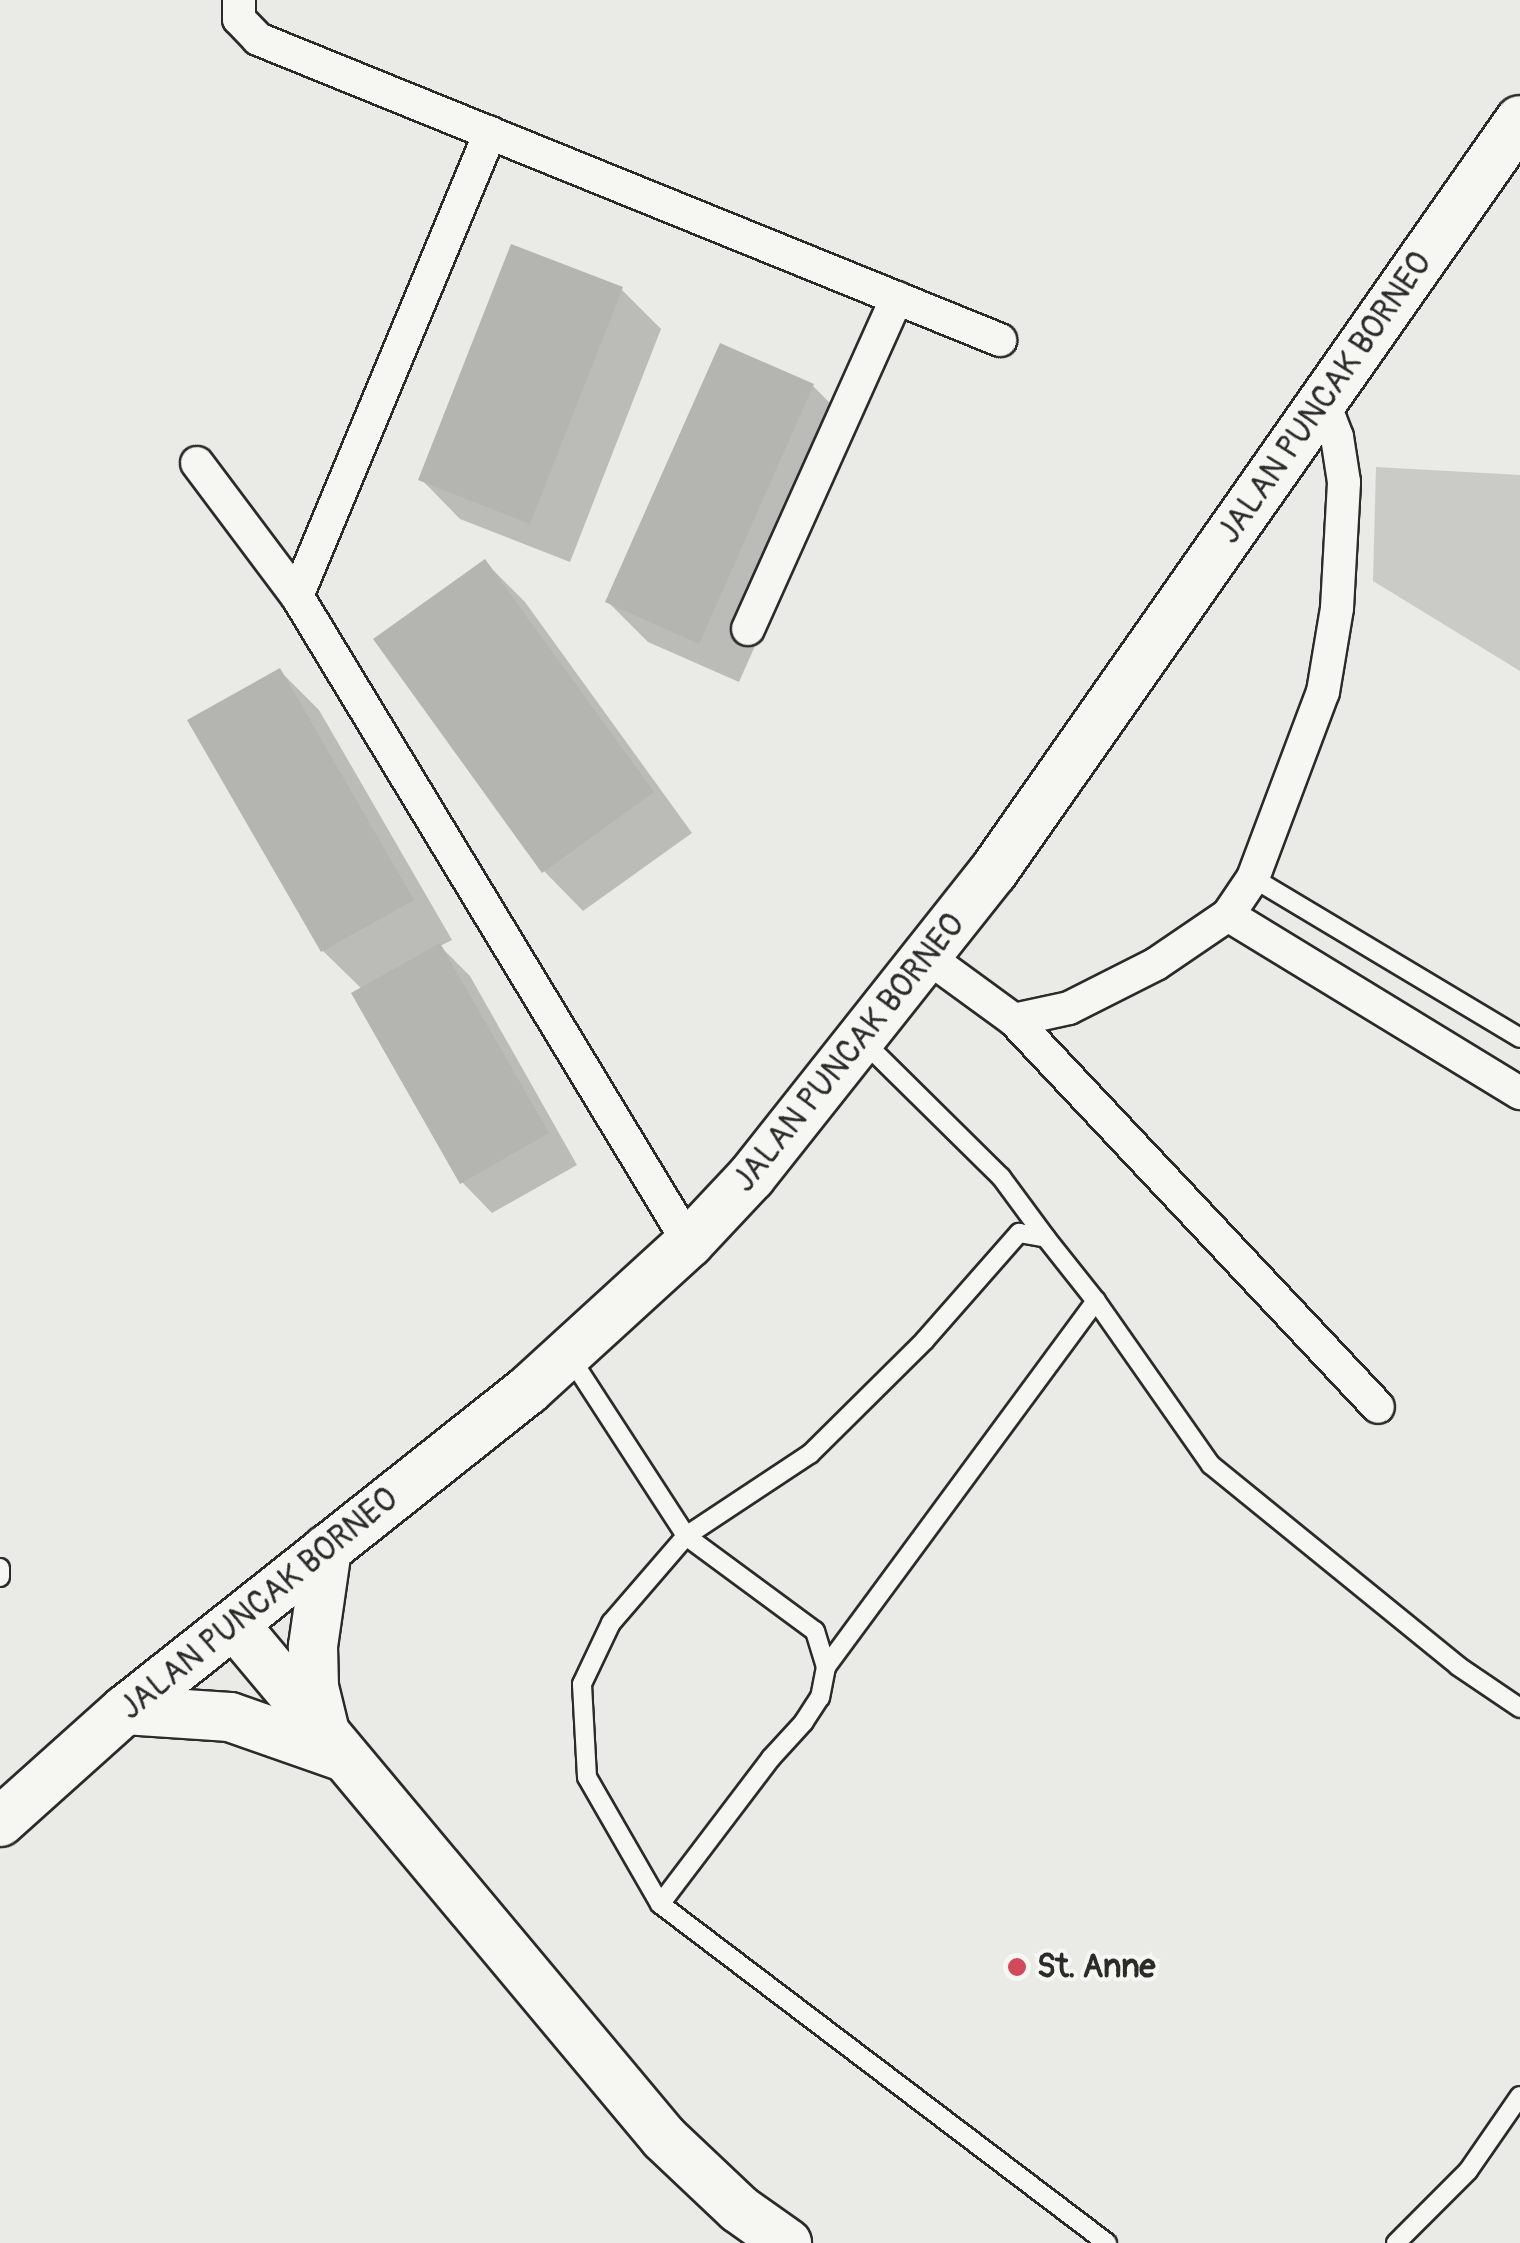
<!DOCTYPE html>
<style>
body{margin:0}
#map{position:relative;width:1520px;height:2243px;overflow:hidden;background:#eaeae6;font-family:Pangolin,sans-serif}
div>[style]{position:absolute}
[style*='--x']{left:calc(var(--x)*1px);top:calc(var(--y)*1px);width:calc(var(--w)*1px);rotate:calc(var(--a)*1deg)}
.green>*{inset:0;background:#cacac7}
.shadow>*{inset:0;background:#0003}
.building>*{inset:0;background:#b4b4b1}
.roads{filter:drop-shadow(2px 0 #2b2b2b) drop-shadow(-2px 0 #2b2b2b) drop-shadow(0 2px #2b2b2b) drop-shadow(0 -2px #2b2b2b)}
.lane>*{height:18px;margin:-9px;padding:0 9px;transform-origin:9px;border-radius:9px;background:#f6f6f2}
.street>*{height:32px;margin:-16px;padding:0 16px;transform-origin:16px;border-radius:16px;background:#f6f6f2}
.secondary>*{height:48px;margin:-24px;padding:0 24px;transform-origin:24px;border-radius:24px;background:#f6f6f2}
.dots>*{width:28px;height:28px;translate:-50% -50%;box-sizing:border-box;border:5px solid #f6f6f2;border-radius:50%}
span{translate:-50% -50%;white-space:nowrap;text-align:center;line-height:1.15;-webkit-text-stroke:8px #f6f6f2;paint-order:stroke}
.street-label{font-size:32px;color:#2b2b2b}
.poi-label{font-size:32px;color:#2b2b2b;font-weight:700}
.left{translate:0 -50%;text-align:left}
</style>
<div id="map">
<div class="green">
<i style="clip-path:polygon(1376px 467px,1520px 475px,1520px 671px,1373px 581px)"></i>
</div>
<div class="shadow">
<i style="clip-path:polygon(622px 290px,661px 329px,570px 562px,460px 519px,421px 479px)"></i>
<i style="clip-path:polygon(813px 386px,853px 426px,739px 682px,648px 642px,608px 602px)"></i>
<i style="clip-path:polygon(485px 562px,525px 602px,692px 833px,583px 911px,544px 871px)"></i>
<i style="clip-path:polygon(280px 671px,319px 710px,452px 940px,440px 946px,470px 976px,577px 1165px,492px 1213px,462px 1182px,362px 989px,323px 951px)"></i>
</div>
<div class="building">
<i style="clip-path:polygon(511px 244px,623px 287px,530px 524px,418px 480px)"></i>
<i style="clip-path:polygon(720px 343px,814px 384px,699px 644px,605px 602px)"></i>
<i style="clip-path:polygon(485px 559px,654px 792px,542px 873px,373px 639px)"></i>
<i style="clip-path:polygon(280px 668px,414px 900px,321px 952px,187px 720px)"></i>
<i style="clip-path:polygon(440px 943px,549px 1133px,460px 1184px,351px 993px)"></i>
</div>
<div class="roads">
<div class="lane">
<i style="--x:1253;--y:878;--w:311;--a:30.9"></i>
<i style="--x:861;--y:1039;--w:197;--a:44.6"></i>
<i style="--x:1001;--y:1177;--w:76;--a:53.6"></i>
<i style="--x:568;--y:1354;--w:217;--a:57"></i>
<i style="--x:686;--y:1536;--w:160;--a:36.4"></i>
<i style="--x:815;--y:1631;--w:38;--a:73"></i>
<i style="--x:826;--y:1667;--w:31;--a:101"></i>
<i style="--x:820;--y:1697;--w:30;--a:123"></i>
<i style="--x:804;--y:1722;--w:49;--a:132.5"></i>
<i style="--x:771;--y:1758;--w:183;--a:127.2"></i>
<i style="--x:0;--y:1568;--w:9;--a:90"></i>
<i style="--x:826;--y:1667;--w:455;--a:-53.6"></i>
<i style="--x:1107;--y:2243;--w:561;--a:-142.82"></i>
<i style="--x:660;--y:1904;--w:146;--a:-119.9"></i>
<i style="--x:587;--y:1777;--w:93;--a:-93.1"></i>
<i style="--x:582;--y:1684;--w:68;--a:-64.6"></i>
<i style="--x:611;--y:1623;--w:115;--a:-49.2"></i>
<i style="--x:686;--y:1536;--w:149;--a:-33.5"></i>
<i style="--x:810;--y:1454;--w:161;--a:-44.7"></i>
<i style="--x:924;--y:1341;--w:144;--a:-48.7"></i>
<i style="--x:1019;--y:1233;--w:27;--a:10"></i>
<i style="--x:1046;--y:1238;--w:80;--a:51.6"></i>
<i style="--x:1096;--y:1301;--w:200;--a:55"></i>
<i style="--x:1211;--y:1465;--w:318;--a:39.1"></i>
<i style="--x:1458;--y:1666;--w:75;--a:34.1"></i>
<i style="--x:1396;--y:2243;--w:102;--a:-45"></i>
<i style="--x:1468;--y:2171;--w:91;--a:-55.3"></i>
</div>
<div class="street">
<i style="--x:239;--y:0;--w:19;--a:90"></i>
<i style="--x:239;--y:19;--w:28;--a:46"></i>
<i style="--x:258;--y:39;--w:801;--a:22.08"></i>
<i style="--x:197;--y:463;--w:166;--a:53.1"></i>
<i style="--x:297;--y:596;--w:756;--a:58.79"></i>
<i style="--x:297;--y:596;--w:502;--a:-67.37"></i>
<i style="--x:748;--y:629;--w:363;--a:-65.8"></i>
<i style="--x:1228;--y:915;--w:342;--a:31.4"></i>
<i style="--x:929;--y:958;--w:105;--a:36.1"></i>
<i style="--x:1014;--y:1020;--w:56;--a:-12.3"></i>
<i style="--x:1069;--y:1008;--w:97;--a:-26.8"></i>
<i style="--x:1156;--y:964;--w:87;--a:-34.2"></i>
<i style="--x:1228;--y:915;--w:45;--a:-56"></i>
<i style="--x:1253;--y:878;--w:199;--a:-69.4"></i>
<i style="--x:1323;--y:692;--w:85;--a:-80.5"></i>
<i style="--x:1337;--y:608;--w:126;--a:-86.8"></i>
<i style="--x:1344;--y:482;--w:46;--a:-98.8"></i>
<i style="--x:1337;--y:437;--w:40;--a:-111"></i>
<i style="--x:1014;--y:1020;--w:531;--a:46.75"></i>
</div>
<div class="secondary">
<i style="--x:234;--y:1624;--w:670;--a:50.08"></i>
<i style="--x:664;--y:2138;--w:103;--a:43.4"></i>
<i style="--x:739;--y:2209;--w:59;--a:35.3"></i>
<i style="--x:125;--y:1710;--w:105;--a:3.8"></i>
<i style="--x:230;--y:1717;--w:121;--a:19.3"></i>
<i style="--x:324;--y:1728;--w:42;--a:-103.7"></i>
<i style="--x:314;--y:1687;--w:41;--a:-91.4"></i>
<i style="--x:313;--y:1646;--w:98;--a:-81.8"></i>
<i style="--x:0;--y:1822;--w:168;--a:-41.9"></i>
<i style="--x:125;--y:1710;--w:515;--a:-38.45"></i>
<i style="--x:528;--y:1390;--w:218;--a:-42.4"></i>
<i style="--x:689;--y:1243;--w:91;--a:-46.8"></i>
<i style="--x:751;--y:1177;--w:389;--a:-51.6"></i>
<i style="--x:993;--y:872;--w:918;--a:-54.98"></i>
</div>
</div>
<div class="dots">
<i style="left:1017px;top:1967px;background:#d1495b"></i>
</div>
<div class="street-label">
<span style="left:1325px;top:398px;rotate:-55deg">JALAN PUNCAK BORNEO</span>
<span style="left:849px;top:1053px;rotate:-51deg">JALAN PUNCAK BORNEO</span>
<span style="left:259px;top:1604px;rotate:-39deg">JALAN PUNCAK BORNEO</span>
</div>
<div class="poi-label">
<span class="left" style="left:1037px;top:1967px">St. Anne</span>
</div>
</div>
